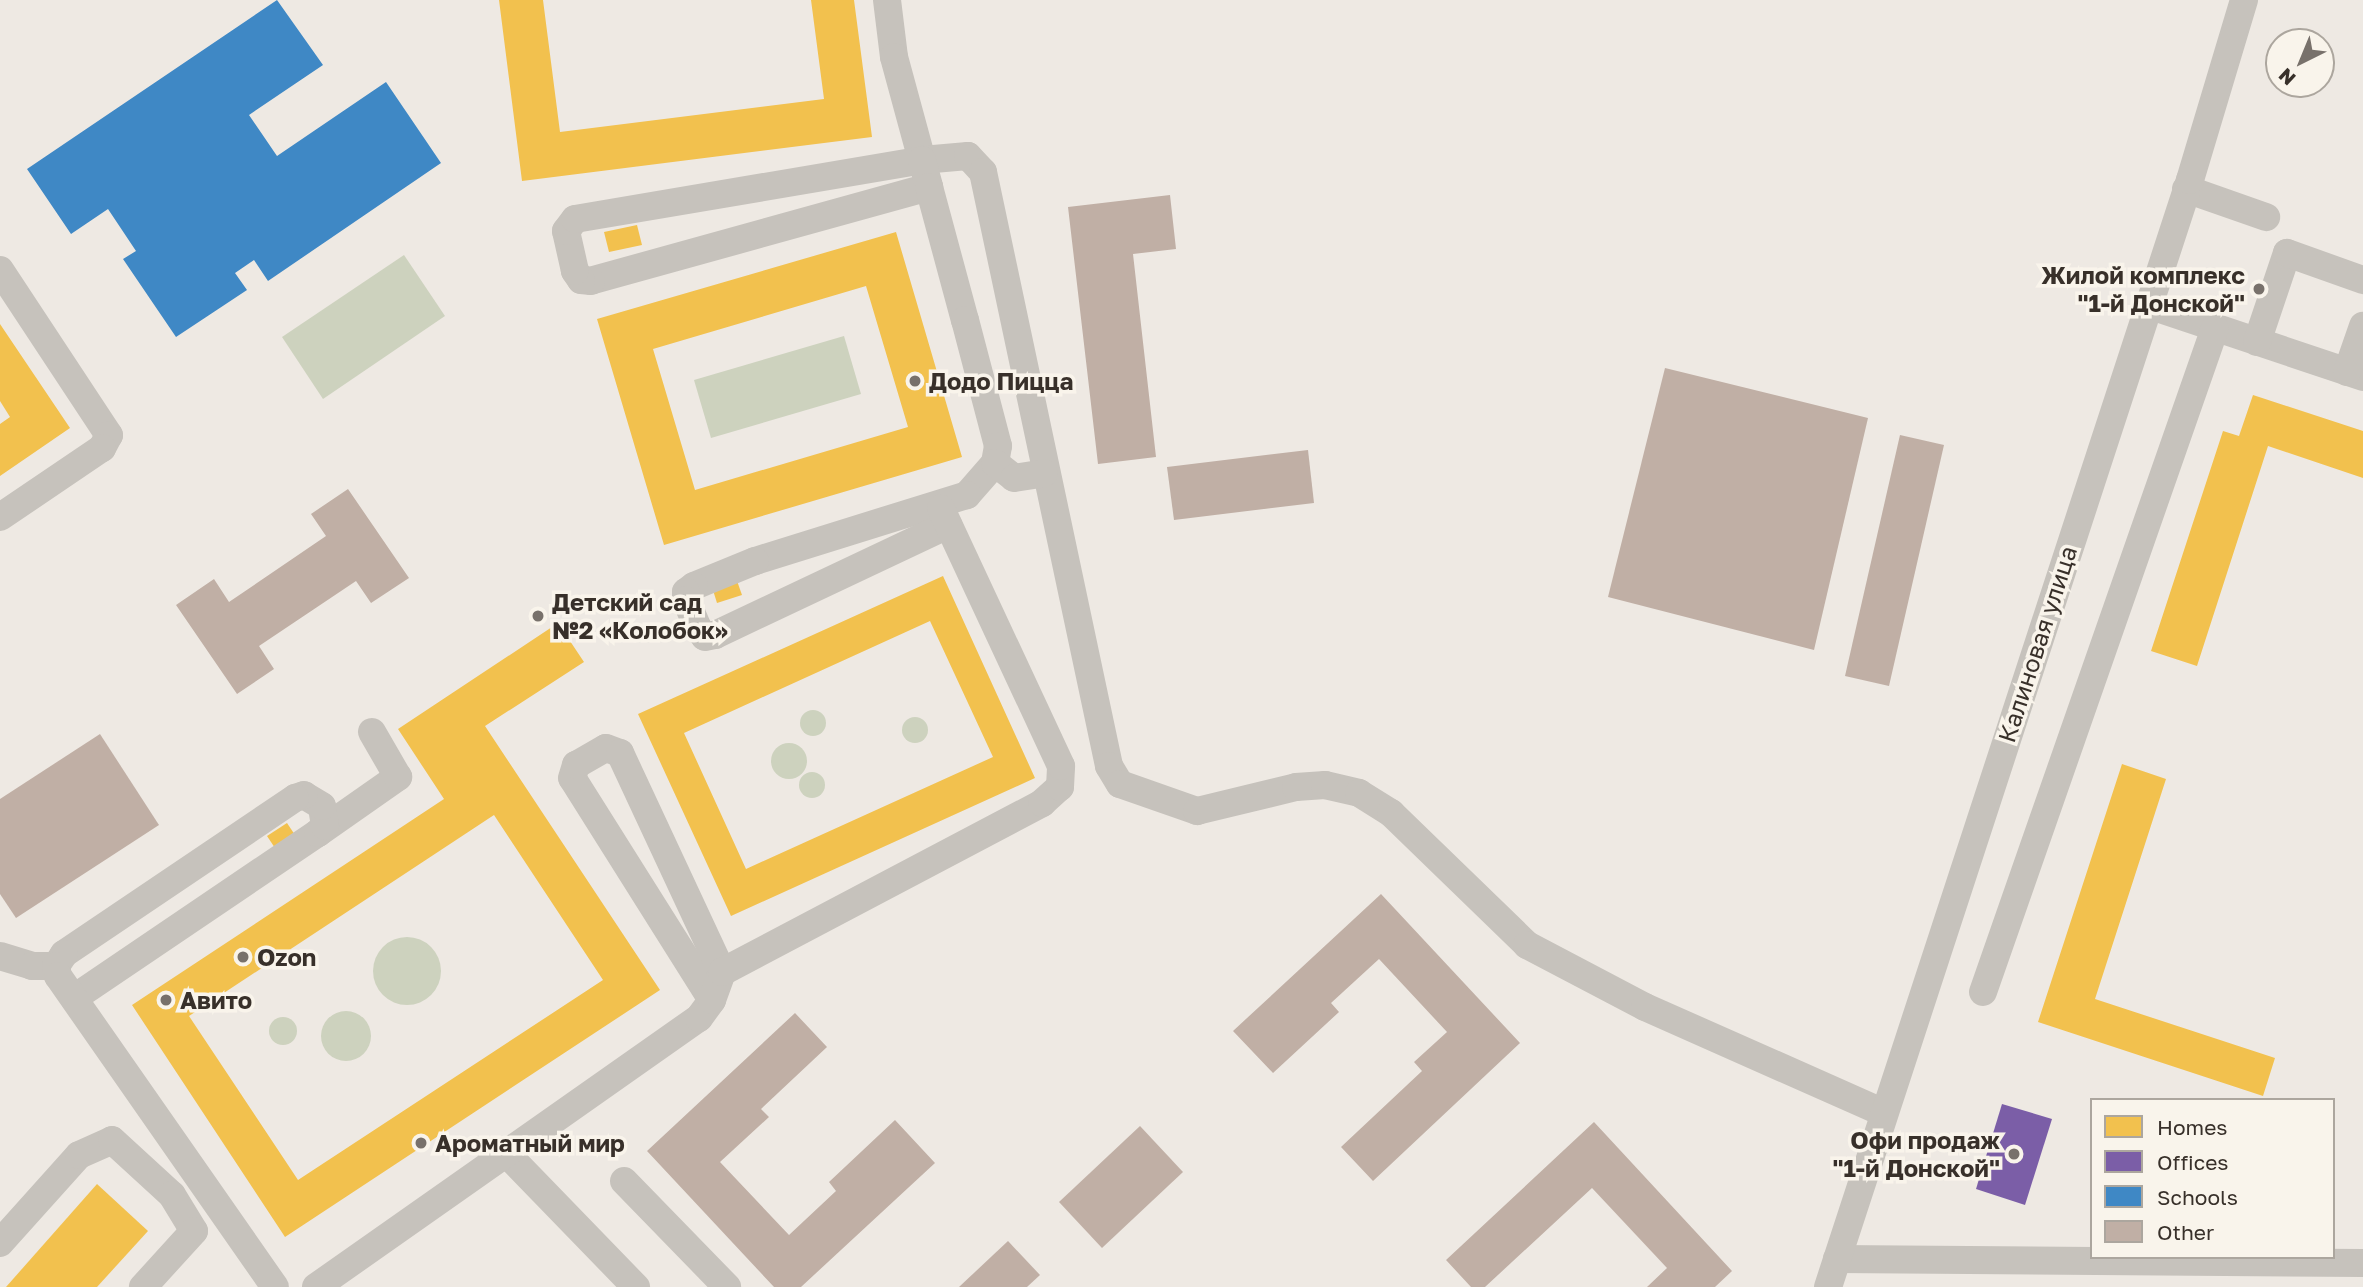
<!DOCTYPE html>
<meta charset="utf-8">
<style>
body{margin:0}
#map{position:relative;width:2363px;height:1287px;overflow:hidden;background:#eee9e3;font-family:"Golos Text",sans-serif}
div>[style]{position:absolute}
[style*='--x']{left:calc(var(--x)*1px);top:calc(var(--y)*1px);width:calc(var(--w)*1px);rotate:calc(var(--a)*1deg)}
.green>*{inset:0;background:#cdd2be}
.round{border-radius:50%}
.homes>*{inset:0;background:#f2c14e}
.offices>*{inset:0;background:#7b5ea7}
.schools>*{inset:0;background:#3f88c5}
.building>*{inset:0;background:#c0afa5}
.minor>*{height:28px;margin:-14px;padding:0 14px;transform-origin:14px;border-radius:14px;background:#c6c2bc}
.dots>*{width:19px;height:19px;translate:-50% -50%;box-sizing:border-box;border:4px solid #f9f4eb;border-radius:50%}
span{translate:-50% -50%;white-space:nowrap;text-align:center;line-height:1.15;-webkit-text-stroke:7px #f9f4eb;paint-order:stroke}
.poi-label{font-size:24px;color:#38302a;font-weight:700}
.right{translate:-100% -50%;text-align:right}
.left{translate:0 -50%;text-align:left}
.street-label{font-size:24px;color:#38302a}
.legend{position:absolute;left:2090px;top:1098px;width:245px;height:161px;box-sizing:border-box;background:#f9f4eb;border:2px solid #aca69e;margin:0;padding:9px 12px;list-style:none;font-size:21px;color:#38302a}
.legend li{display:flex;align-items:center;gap:14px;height:35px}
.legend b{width:35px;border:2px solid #aca69e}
.north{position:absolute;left:2265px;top:28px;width:70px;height:70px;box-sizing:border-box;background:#f9f4eb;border:2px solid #aca69e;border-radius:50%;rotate:223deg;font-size:19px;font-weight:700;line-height:28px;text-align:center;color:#38302a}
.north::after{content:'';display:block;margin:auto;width:24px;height:32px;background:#78716b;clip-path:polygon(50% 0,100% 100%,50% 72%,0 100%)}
</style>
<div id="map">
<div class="green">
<i style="clip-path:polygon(404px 255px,445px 316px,323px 399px,282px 337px)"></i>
<i style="clip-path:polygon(844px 336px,861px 394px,711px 438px,694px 380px)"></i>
<i class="round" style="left:800px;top:710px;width:26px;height:26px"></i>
<i class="round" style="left:902px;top:717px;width:26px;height:26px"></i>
<i class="round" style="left:771px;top:743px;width:36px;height:36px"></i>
<i class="round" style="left:799px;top:772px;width:26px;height:26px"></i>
<i class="round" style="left:373px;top:937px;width:68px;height:68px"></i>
<i class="round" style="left:321px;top:1011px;width:50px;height:50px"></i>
<i class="round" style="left:269px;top:1017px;width:28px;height:28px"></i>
</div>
<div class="homes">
<i style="clip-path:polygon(499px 0,543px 0,560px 132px,824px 99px,811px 0,854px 0,872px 137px,522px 181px)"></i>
<i style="clip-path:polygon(637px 225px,642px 245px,609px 252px,604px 232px)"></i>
<i style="clip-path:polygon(evenodd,896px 232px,962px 457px,664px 545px,597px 319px,896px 232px,866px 286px,908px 427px,695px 490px,653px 349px,866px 286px)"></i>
<i style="clip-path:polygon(0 324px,70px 428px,0 476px,0 424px,10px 417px,0 401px)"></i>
<i style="clip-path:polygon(2253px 395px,2363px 431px,2363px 478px,2268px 446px,2197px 666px,2151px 651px,2223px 431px,2239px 436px)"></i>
<i style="clip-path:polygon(evenodd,943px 576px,1035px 778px,731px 916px,638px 714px,943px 576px,930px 621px,993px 757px,746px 869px,684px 733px,930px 621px)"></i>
<i style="clip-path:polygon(736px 578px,742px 595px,717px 603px,712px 587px)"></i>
<i style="clip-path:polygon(evenodd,558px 623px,584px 662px,485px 726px,660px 990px,285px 1237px,132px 1005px,444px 799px,398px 729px,558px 623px,494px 815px,603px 980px,298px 1180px,189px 1016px,494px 815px)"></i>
<i style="clip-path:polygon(2122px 764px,2166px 779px,2095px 999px,2275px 1058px,2263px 1096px,2038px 1022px)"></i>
<i style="clip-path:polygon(287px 823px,297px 838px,277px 851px,267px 836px)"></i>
<i style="clip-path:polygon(97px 1184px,148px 1231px,97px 1287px,6px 1287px)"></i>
</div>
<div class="offices">
<i style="clip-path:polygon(2002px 1104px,2052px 1119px,2025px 1205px,1976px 1189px)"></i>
</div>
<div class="schools">
<i style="clip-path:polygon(277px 0,323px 65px,249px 115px,277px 156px,386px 82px,441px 163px,268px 281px,254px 260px,235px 273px,247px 290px,176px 337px,123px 259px,136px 251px,108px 209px,71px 234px,27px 169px)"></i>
</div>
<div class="building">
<i style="clip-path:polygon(1170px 195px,1176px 249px,1133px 254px,1156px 457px,1098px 464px,1068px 207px)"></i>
<i style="clip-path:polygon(1665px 368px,1868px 418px,1814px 650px,1608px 597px)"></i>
<i style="clip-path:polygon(1900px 435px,1944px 445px,1889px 686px,1845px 676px)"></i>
<i style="clip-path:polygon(1308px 450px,1314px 503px,1174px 520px,1167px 467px)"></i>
<i style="clip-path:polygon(348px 489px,409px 578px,371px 603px,356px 581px,259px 646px,274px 669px,237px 694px,176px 605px,214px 579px,229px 602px,326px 536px,311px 514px)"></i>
<i style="clip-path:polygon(100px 734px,159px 825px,16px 918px,0 894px,0 799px)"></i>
<i style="clip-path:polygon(1381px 894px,1520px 1043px,1373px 1181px,1341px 1147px,1422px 1071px,1414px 1062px,1447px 1032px,1379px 959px,1331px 1003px,1339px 1012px,1273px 1073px,1233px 1031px)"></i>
<i style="clip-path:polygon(795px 1013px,827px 1047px,761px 1109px,769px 1117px,720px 1162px,789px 1235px,836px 1191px,829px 1182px,895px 1120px,935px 1163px,801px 1287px,774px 1287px,647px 1151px)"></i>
<i style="clip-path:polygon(1594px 1122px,1732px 1271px,1715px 1287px,1647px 1287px,1667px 1268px,1592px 1188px,1485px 1287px,1471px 1287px,1446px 1260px)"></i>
<i style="clip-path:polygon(1140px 1126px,1183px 1172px,1102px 1248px,1059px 1202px)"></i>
<i style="clip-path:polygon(1008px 1241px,1040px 1275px,1027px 1287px,959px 1287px)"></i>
</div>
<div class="minor">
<i style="--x:887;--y:0;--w:57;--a:83"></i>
<i style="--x:894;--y:57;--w:107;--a:74.8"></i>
<i style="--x:922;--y:160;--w:46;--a:-5"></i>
<i style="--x:968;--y:156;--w:22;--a:47"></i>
<i style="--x:983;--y:172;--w:607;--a:78.02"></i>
<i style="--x:1109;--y:766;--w:21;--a:59"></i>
<i style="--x:1120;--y:784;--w:82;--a:19.3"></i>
<i style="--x:1197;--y:811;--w:102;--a:-13.6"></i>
<i style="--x:1296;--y:787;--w:29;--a:-4"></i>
<i style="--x:1325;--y:785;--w:35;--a:13"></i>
<i style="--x:1359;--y:793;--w:38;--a:32"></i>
<i style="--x:1391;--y:813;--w:190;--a:44.1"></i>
<i style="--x:1527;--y:945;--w:133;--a:27.7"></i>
<i style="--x:1645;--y:1007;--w:261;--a:23.9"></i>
<i style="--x:929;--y:187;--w:351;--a:164.5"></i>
<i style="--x:591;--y:281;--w:10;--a:-174"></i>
<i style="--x:581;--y:280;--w:11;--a:-124"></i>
<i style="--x:575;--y:271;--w:41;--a:-102.7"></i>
<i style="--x:566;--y:231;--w:15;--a:-53"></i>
<i style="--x:575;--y:219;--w:352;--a:-9.6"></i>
<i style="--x:922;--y:160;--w:28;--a:75"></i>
<i style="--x:929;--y:187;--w:138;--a:74.9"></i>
<i style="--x:965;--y:320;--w:130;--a:75.3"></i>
<i style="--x:998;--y:446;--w:17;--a:100"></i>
<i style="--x:995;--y:463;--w:43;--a:131.2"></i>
<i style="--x:967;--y:495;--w:222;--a:162.7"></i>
<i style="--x:755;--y:561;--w:66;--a:157.7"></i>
<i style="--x:694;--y:586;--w:10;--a:143"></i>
<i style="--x:686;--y:592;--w:8;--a:90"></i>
<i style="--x:686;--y:600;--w:30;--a:67"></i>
<i style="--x:698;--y:628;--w:11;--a:52"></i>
<i style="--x:705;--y:637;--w:10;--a:-11"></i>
<i style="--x:715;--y:635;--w:258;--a:-25.3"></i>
<i style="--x:2186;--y:189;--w:85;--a:19.3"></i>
<i style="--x:0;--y:270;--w:198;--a:56.6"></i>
<i style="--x:109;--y:435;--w:15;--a:118"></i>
<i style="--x:102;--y:448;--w:123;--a:145.9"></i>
<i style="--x:2148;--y:305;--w:227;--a:18.5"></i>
<i style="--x:2257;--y:342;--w:94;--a:-71.4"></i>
<i style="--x:2287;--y:253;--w:81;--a:19.6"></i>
<i style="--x:2347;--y:372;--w:49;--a:-70.8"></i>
<i style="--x:995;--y:463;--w:24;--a:38"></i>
<i style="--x:1014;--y:478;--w:30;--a:-9"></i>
<i style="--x:318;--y:833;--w:98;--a:-35"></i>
<i style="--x:398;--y:777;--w:52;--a:-120"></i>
<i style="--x:0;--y:956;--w:34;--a:17"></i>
<i style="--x:32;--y:966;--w:24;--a:0"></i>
<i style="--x:1983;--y:992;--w:703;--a:-70.74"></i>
<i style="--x:74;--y:998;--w:295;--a:-34.1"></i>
<i style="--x:318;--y:833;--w:10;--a:-45"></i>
<i style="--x:325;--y:826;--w:20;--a:-99"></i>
<i style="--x:322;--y:806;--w:21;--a:-149"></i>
<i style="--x:304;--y:795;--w:9;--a:162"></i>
<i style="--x:295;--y:798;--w:279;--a:146"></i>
<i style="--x:64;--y:954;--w:14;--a:124"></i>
<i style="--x:56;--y:966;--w:10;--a:79"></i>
<i style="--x:58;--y:976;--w:379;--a:55.1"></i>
<i style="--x:712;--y:1000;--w:262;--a:-122.2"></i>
<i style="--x:572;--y:778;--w:14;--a:-73"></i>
<i style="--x:576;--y:765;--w:34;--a:-30"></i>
<i style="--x:606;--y:748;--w:15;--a:20"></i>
<i style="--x:620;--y:753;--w:242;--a:65"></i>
<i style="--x:506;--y:1153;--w:187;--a:45.9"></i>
<i style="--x:624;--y:1181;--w:148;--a:45.8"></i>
<i style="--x:0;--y:1243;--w:118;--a:-48.1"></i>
<i style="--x:79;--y:1155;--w:36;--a:-24"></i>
<i style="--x:112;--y:1140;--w:81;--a:42.5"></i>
<i style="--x:172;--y:1195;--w:42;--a:58.6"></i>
<i style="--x:194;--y:1231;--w:76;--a:132.3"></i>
<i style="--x:1837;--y:1259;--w:526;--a:0.44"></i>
<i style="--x:316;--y:1287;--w:468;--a:-35.1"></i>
<i style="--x:699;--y:1018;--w:22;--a:-54"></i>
<i style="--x:712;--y:1000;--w:30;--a:-70"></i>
<i style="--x:722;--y:972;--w:362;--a:-27.8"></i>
<i style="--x:1042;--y:803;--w:24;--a:-42"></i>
<i style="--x:1060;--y:787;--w:21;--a:-87"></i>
<i style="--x:1061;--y:766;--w:284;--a:-115"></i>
<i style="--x:1828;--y:1287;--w:1165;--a:-71.89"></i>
<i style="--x:2190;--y:180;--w:188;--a:-73.3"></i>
</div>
<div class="dots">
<i style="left:2259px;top:289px;background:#78716b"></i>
<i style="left:915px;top:381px;background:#78716b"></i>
<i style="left:538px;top:616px;background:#78716b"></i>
<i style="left:243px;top:957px;background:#78716b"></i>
<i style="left:166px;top:1000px;background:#78716b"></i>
<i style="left:421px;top:1143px;background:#78716b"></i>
<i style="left:2014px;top:1154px;background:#78716b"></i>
</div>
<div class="poi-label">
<span class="right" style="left:2245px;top:289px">Жилой комплекс<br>"1-й Донской"</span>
<span class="left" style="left:929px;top:381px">Додо Пицца</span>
<span class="left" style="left:552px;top:616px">Детский сад<br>№2 «Колобок»</span>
<span class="left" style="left:257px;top:957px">Ozon</span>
<span class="left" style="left:180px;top:1000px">Авито</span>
<span class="right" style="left:2000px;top:1154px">Офи продаж<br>"1-й Донской"</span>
<span class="left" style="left:435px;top:1143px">Ароматный мир</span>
</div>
<div class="street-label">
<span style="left:2037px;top:644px;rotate:-72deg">Калиновая улица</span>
</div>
<ul class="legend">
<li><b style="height:19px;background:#f2c14e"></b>Homes</li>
<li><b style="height:19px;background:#7b5ea7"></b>Offices</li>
<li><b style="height:19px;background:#3f88c5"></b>Schools</li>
<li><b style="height:19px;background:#c0afa5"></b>Other</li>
</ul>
<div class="north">N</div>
</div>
